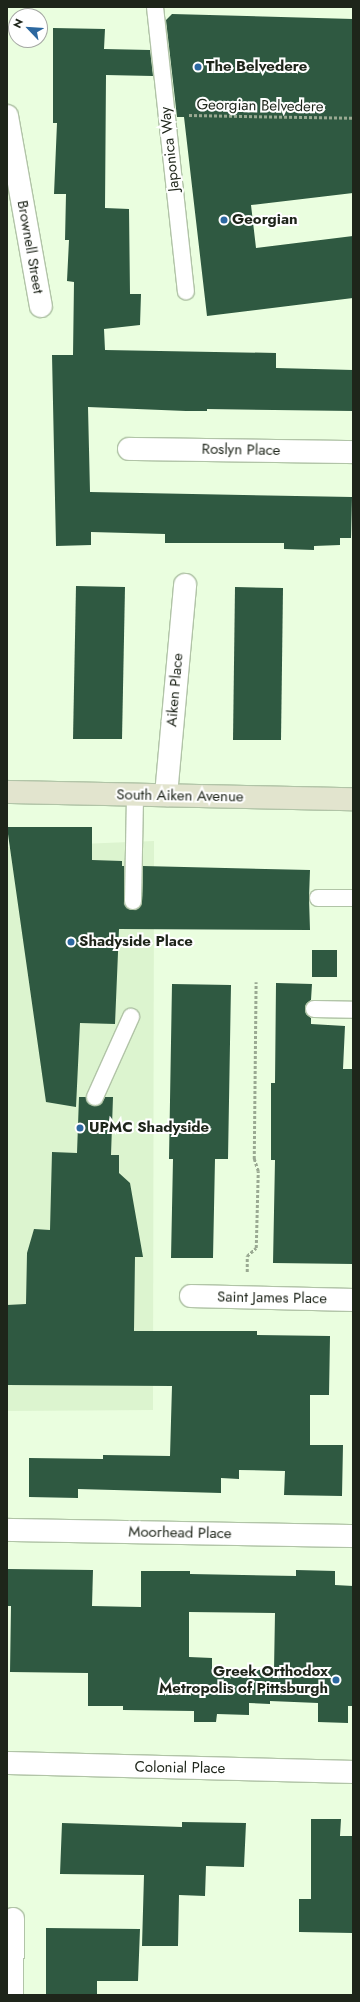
<!DOCTYPE html>
<style>
body{margin:0}
#map{position:relative;width:360px;height:2002px;overflow:hidden;background:#eafedf;font-family:Jost,sans-serif}
div>[style]{position:absolute}
[style*='--x']{left:calc(var(--x)*1px);top:calc(var(--y)*1px);width:calc(var(--w)*1px);rotate:calc(var(--a)*1deg)}
.built>*{inset:0;background:#dcf4cf}
.building>*{inset:0;background:#2f5941}
.path>*{height:2.5px;margin-top:-1.25px;transform-origin:0;background:repeating-linear-gradient(90deg,#9aa992 0 3px,transparent 0 5px)}
.roads{filter:drop-shadow(1px 0 #b1c4a7) drop-shadow(-1px 0 #b1c4a7) drop-shadow(0 1px #b1c4a7) drop-shadow(0 -1px #b1c4a7)}
.service>*{height:16px;margin:-8px;padding:0 8px;transform-origin:8px;border-radius:8px;background:#fff}
.minor>*{height:22px;margin:-11px;padding:0 11px;transform-origin:11px;border-radius:11px;background:#fff}
.secondary>*{height:22px;margin:-11px;padding:0 11px;transform-origin:11px;border-radius:11px;background:#e2e4ce}
.dots>*{width:11px;height:11px;translate:-50% -50%;box-sizing:border-box;border:2px solid #fff;border-radius:50%}
span{translate:-50% -50%;white-space:nowrap;text-align:center;line-height:1.15;-webkit-text-stroke:4px #fff;paint-order:stroke}
.poi-label{font-size:15px;color:#1e251a;font-weight:700}
.left{translate:0 -50%;text-align:left}
.right{translate:-100% -50%;text-align:right}
.street-label{font-size:15px;color:#1e251a}
.frame{position:absolute;inset:0;border:8px solid #1e251a;pointer-events:none}
.north{position:absolute;left:8px;top:8px;width:40px;height:40px;box-sizing:border-box;background:#fff;border:1px solid #a5a8a3;border-radius:50%;rotate:295deg;font-size:11px;font-weight:700;line-height:16px;text-align:center;color:#1e251a}
.north::after{content:'';display:block;margin:auto;width:14px;height:18px;background:#2c68a0;clip-path:polygon(50% 0,100% 100%,50% 72%,0 100%)}
</style>
<div id="map">
<div class="built">
<i style="clip-path:polygon(154px 841px,153px 1410px,7px 1411px,7px 847px)"></i>
</div>
<div class="building">
<i style="clip-path:polygon(172px 14px,353px 19px,353px 193px,251px 205px,256px 248px,353px 236px,353px 298px,207px 316px,184px 117px,177px 117px,166px 20px)"></i>
<i style="clip-path:polygon(53px 28px,105px 29px,104px 49px,150px 50px,153px 76px,106px 75px,105px 208px,129px 209px,130px 294px,141px 294px,140px 325px,104px 329px,105px 350px,276px 353px,276px 368px,353px 370px,353px 411px,207px 409px,207px 411px,186px 411px,88px 407px,90px 492px,352px 497px,351px 538px,340px 538px,340px 545px,314px 546px,314px 550px,284px 549px,284px 543px,165px 543px,165px 534px,91px 532px,91px 545px,56px 546px,52px 355px,73px 355px,74px 282px,67px 281px,69px 240px,65px 240px,66px 194px,54px 194px,57px 123px,53px 123px)"></i>
<i style="clip-path:polygon(76px 586px,125px 587px,122px 739px,73px 739px)"></i>
<i style="clip-path:polygon(235px 587px,283px 588px,281px 740px,233px 740px)"></i>
<i style="clip-path:polygon(7px 827px,92px 827px,92px 860px,122px 861px,122px 866px,124px 866px,124px 901px,125px 906px,132px 910px,138px 909px,142px 902px,143px 866px,310px 870px,309px 898px,310px 930px,119px 929px,115px 1024px,80px 1023px,76px 1107px,46px 1102px)"></i>
<i style="clip-path:polygon(312px 950px,337px 950px,337px 977px,312px 977px)"></i>
<i style="clip-path:polygon(276px 983px,312px 984px,311px 1000px,306px 1004px,305px 1009px,306px 1014px,311px 1018px,311px 1024px,345px 1026px,343px 1069px,353px 1069px,353px 1264px,273px 1263px,275px 1160px,271px 1160px,271px 1083px,275px 1083px)"></i>
<i style="clip-path:polygon(172px 984px,231px 985px,228px 1159px,215px 1159px,213px 1258px,171px 1258px,173px 1159px,169px 1159px)"></i>
<i style="clip-path:polygon(79px 1097px,86px 1097px,88px 1103px,96px 1106px,101px 1104px,105px 1097px,113px 1097px,111px 1155px,119px 1155px,119px 1173px,130px 1183px,143px 1257px,135px 1257px,134px 1331px,257px 1331px,257px 1335px,330px 1336px,329px 1395px,310px 1395px,310px 1445px,343px 1445px,342px 1496px,284px 1495px,285px 1471px,239px 1470px,239px 1479px,221px 1478px,221px 1493px,78px 1489px,78px 1498px,29px 1497px,29px 1458px,103px 1459px,103px 1455px,170px 1456px,172px 1386px,7px 1385px,7px 1305px,26px 1304px,27px 1253px,34px 1229px,50px 1230px,52px 1152px,77px 1153px)"></i>
<i style="clip-path:polygon(evenodd,7px 1569px,93px 1570px,92px 1606px,141px 1607px,141px 1571px,190px 1571px,190px 1574px,296px 1576px,296px 1570px,335px 1571px,335px 1585px,353px 1586px,353px 1706px,348px 1706px,348px 1723px,318px 1722px,318px 1703px,270px 1701px,270px 1704px,249px 1703px,249px 1715px,217px 1714px,216px 1722px,194px 1722px,194px 1711px,123px 1710px,123px 1706px,88px 1706px,88px 1673px,10px 1672px,11px 1606px,7px 1606px,7px 1569px,189px 1612px,275px 1613px,274px 1670px,212px 1669px,212px 1658px,189px 1657px,189px 1612px)"></i>
<i style="clip-path:polygon(311px 1819px,341px 1819px,340px 1836px,353px 1836px,353px 1933px,299px 1932px,299px 1899px,311px 1899px)"></i>
<i style="clip-path:polygon(182px 1822px,246px 1823px,244px 1867px,206px 1866px,205px 1896px,179px 1895px,178px 1946px,142px 1946px,144px 1875px,60px 1874px,62px 1823px,182px 1827px)"></i>
<i style="clip-path:polygon(46px 1928px,140px 1929px,138px 1981px,97px 1981px,97px 1995px,46px 1995px)"></i>
</div>
<div class="path">
<i style="--x:189;--y:115;--w:164;--a:1"></i>
<i style="--x:247;--y:1272;--w:16;--a:-90"></i>
<i style="--x:247;--y:1256;--w:12;--a:-42"></i>
<i style="--x:256;--y:1248;--w:77;--a:-88.5"></i>
<i style="--x:258;--y:1171;--w:13;--a:-108"></i>
<i style="--x:254;--y:1159;--w:177;--a:-89.4"></i>
</div>
<div class="roads">
<div class="service">
<i style="--x:155;--y:7;--w:286;--a:83.8"></i>
<i style="--x:318;--y:898;--w:35;--a:0"></i>
<i style="--x:133;--y:901;--w:106;--a:-88.9"></i>
<i style="--x:314;--y:1009;--w:39;--a:1"></i>
<i style="--x:95;--y:1097;--w:88;--a:-65.8"></i>
</div>
<div class="minor">
<i style="--x:7;--y:116;--w:193;--a:79.9"></i>
<i style="--x:129;--y:449;--w:224;--a:0.8"></i>
<i style="--x:166;--y:795;--w:211;--a:-84.8"></i>
<i style="--x:191;--y:1296;--w:162;--a:1.4"></i>
<i style="--x:7;--y:1530;--w:346;--a:1"></i>
<i style="--x:7;--y:1763;--w:346;--a:1.5"></i>
<i style="--x:12;--y:1995;--w:76;--a:-89.2"></i>
</div>
<div class="secondary">
<i style="--x:7;--y:792;--w:346;--a:1.2"></i>
</div>
</div>
<div class="dots">
<i style="left:198px;top:67px;background:#2c68a0"></i>
<i style="left:224px;top:220px;background:#2c68a0"></i>
<i style="left:71px;top:942px;background:#2c68a0"></i>
<i style="left:80px;top:1128px;background:#2c68a0"></i>
<i style="left:336px;top:1680px;background:#2c68a0"></i>
</div>
<div class="poi-label">
<span class="left" style="left:206px;top:67px">The Belvedere</span>
<span class="left" style="left:232px;top:220px">Georgian</span>
<span class="left" style="left:79px;top:942px">Shadyside Place</span>
<span class="left" style="left:89px;top:1128px">UPMC Shadyside</span>
<span class="right" style="left:328px;top:1680px">Greek Orthodox<br>Metropolis of Pittsburgh</span>
</div>
<div class="street-label">
<span style="left:260px;top:106px;rotate:1deg">Georgian Belvedere</span>
<span style="left:170px;top:149px;rotate:-96deg">Japonica Way</span>
<span style="left:30px;top:247px;rotate:80deg">Brownell Street</span>
<span style="left:241px;top:450px;rotate:1deg">Roslyn Place</span>
<span style="left:175px;top:690px;rotate:-85deg">Aiken Place</span>
<span style="left:180px;top:796px;rotate:1deg">South Aiken Avenue</span>
<span style="left:272px;top:1298px;rotate:1deg">Saint James Place</span>
<span style="left:180px;top:1533px;rotate:1deg">Moorhead Place</span>
<span style="left:180px;top:1768px;rotate:1deg">Colonial Place</span>
</div>
<div class="frame"></div>
<div class="north">N</div>
</div>
